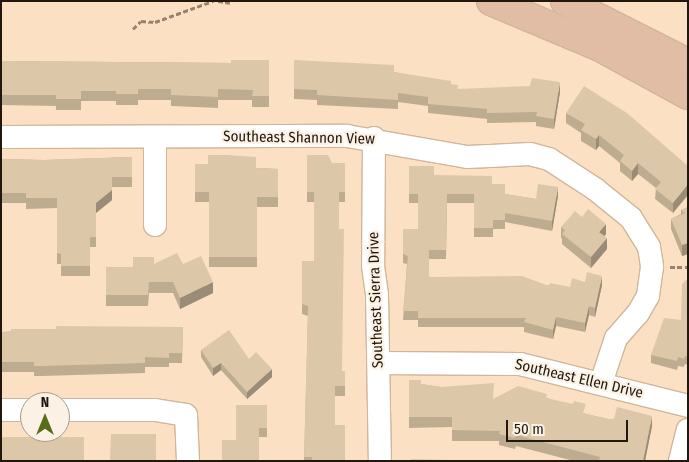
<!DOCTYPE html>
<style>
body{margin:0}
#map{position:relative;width:689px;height:462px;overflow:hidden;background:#fce0c4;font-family:"Fira Sans Condensed",sans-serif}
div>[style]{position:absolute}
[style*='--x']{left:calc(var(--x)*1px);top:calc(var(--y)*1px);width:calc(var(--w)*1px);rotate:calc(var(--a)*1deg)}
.path>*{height:3px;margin-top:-1.5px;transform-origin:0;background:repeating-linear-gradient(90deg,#97836f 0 5px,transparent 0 7.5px)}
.roads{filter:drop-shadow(1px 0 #d0b69a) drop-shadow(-1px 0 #d0b69a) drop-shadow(0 1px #d0b69a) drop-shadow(0 -1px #d0b69a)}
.minor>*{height:22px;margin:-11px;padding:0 11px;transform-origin:11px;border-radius:11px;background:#fff}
.major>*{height:28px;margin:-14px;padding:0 14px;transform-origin:14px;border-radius:14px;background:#e1bda6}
.wall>*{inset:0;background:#bdac90}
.shaded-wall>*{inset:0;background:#9a8c76}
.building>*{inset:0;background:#dcc8a8}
span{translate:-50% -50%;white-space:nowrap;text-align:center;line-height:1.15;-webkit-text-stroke:4.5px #fcf1e5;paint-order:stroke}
.street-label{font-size:15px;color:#21170d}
.frame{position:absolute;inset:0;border:2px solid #21170d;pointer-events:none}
.north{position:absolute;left:20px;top:392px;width:50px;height:50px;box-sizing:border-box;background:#fcf1e5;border:1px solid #a49a8f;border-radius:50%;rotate:0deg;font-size:14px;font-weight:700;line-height:20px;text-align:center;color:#21170d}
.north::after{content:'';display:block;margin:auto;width:18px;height:22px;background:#586c1a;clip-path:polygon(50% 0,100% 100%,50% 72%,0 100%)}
.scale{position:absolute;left:506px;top:420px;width:122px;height:22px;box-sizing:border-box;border:2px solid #21170d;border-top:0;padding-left:6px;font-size:15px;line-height:18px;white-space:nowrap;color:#21170d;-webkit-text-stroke:4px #fcf1e5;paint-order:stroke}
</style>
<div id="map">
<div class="path">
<i style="--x:218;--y:1;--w:12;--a:9"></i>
<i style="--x:133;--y:29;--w:11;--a:-45"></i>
<i style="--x:141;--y:21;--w:14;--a:4"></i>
<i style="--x:155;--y:22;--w:62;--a:-19.9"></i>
<i style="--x:670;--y:267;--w:18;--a:0"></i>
</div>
<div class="roads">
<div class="minor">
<i style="--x:1;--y:137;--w:346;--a:-0.2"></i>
<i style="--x:347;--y:136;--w:122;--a:9.9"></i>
<i style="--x:467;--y:157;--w:63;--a:-2.7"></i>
<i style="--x:530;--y:154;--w:20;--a:15"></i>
<i style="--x:549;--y:159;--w:55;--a:33.1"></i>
<i style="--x:595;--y:189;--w:46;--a:38.9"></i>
<i style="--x:631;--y:218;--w:34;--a:58"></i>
<i style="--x:649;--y:247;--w:20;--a:81"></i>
<i style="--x:652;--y:267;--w:29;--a:98"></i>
<i style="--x:648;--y:296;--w:20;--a:120"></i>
<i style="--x:638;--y:313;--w:33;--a:131"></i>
<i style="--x:616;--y:338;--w:47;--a:108.4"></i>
<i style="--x:155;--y:137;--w:88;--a:90"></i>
<i style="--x:374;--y:138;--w:128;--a:90.4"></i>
<i style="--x:373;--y:266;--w:29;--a:82"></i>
<i style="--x:377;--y:295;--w:166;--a:89"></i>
<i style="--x:379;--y:363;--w:141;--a:0.4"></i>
<i style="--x:520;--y:364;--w:173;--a:14"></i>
<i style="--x:1;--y:410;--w:29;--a:0"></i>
<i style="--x:60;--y:410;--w:95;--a:0"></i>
<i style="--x:155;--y:410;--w:31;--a:9"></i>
<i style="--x:186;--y:415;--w:46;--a:87.5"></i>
<i style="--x:680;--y:461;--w:32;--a:-76"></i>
</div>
<div class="major">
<i style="--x:491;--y:1;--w:118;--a:22.9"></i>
<i style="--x:600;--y:47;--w:100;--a:28.6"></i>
<i style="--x:565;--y:1;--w:138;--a:26.8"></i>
</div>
</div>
<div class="wall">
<i style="clip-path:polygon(269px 60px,269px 107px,252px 107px,252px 100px,218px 100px,218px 108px,171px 106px,171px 100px,138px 100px,138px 105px,116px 105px,116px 101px,81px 101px,81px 110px,56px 110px,56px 106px,1px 105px,1px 61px,231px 63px)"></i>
<i style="clip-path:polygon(294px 60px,394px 72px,451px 84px,458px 89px,560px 92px,554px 129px,536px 126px,536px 122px,487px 123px,487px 119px,428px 113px,428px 106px,398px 102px,398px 109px,317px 105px,317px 100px,294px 99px)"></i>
<i style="clip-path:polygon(566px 113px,688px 166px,673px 213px,655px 199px,656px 188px,638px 174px,632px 181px,620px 171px,620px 163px,599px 146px,596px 150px,581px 141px,581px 133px,566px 123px)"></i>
<i style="clip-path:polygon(307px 155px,332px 163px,345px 163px,345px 202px,339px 202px,339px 229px,342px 371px,345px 371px,345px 396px,335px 396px,335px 425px,345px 461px,304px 461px,308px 316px,302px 314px,302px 261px,314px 261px,314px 202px,307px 202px)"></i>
<i style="clip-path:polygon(132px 157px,132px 187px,112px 187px,112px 200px,96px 213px,96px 247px,90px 247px,90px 276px,61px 276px,61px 264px,57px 264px,57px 208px,26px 209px,26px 203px,1px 203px,1px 159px,44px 160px)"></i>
<i style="clip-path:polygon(195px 164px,256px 168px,278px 169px,278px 207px,257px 207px,257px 267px,209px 267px,209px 202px,195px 202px)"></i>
<i style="clip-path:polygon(409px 166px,434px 175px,492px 184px,505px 194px,536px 199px,558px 196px,552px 231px,505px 222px,505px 229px,493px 229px,493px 237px,474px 237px,474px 203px,447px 203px,446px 259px,429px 259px,429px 277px,570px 287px,585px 282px,602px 285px,595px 317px,589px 315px,585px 332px,556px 326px,553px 339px,524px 332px,524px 327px,418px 327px,418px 320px,403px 320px,407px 264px,403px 263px,403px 229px,418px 229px,418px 203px,409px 203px)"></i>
<i style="clip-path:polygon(688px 207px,688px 254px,682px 256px,671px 229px,671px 219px,681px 214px,681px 210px)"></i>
<i style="clip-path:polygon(561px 227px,606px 234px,604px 236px,607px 249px,591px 268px,562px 244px,562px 239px,561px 238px)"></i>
<i style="clip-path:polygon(154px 264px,183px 264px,213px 293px,180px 309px,173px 293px,149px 293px,148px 306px,106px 306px,106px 267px,133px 267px)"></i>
<i style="clip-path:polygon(688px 269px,688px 365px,685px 364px,684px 367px,678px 366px,677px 370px,651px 363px,651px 355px,681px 320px,688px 278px)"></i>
<i style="clip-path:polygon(183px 327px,182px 363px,169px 363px,169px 367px,145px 367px,145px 373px,42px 376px,34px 376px,34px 372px,1px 372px,1px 332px,56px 329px)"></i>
<i style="clip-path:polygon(201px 350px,249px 359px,272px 377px,247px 399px,221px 370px,213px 376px,201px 357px)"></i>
<i style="clip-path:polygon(409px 380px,421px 384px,441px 387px,494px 399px,547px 398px,586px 414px,608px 419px,652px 426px,645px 461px,574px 461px,516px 446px,515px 449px,499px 445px,499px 441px,452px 441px,452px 427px,409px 428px)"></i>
<i style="clip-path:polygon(267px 405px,267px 437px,259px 437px,236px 440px)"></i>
</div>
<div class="shaded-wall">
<i style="clip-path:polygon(560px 82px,560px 92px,554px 129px,554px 119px)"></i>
<i style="clip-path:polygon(599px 135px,599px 146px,596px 150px,596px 139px)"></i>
<i style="clip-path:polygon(638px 163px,638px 174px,632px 181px,632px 171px)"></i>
<i style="clip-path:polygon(688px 184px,688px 195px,673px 213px,673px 203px)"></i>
<i style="clip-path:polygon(558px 187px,558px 196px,552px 231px,552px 221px)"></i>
<i style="clip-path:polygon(112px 190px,112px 200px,96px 213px,96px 203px)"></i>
<i style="clip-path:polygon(606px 224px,606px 234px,599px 243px,599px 232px)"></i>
<i style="clip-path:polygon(607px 238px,607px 249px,591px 268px,591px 257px)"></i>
<i style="clip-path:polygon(688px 243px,688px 254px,682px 256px,682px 245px)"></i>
<i style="clip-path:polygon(602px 276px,602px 285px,595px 317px,595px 308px)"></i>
<i style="clip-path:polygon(213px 282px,213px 293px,180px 309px,180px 298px)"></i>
<i style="clip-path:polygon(589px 306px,589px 315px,585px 332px,585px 323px)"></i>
<i style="clip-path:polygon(556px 317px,556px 326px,553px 339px,553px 330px)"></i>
<i style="clip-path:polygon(221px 363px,221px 370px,213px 376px,213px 368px)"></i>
<i style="clip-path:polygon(272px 369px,272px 377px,247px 399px,247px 392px)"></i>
<i style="clip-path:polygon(652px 416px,652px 426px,645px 461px,643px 461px)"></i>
</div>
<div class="building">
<i style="clip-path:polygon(231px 60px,269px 60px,269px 96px,252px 96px,253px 90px,218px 89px,218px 97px,171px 95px,171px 89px,138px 89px,138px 94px,116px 94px,116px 91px,81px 91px,81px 99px,56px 99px,56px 95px,1px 95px,1px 61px,231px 63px)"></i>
<i style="clip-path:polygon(294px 60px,394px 65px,394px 72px,451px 81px,451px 84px,458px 85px,457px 89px,530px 86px,532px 78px,560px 82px,554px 119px,536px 116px,537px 112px,487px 113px,487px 109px,428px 104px,428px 97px,398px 93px,398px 100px,317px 95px,317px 90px,294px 89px)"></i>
<i style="clip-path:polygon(584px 86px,627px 113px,688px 166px,688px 184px,673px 203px,655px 189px,661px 182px,638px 163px,632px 171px,620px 161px,624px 155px,599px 135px,596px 139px,581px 130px,585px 124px,566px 113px)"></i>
<i style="clip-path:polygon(208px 155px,228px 155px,256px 157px,256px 168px,278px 169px,278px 197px,257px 197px,257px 257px,209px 257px,209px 192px,195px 192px,195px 164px,208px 164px)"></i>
<i style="clip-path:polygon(307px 155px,328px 155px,332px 163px,345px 163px,345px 192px,339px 192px,339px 229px,344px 229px,342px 371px,345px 371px,345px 386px,335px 386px,335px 425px,345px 425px,345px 461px,312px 461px,312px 457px,304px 457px,308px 306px,302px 304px,302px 261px,314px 261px,314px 192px,307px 192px)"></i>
<i style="clip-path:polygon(132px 157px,132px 177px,112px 177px,112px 190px,96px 203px,96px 237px,90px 237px,90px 266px,61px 266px,61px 254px,57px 253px,57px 198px,26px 198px,26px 193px,1px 193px,1px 159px,44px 160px)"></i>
<i style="clip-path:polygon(409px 166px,434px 166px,434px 175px,492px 176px,492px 184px,505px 184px,505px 194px,536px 199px,538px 184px,558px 187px,552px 221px,505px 213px,505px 220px,493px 220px,493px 228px,474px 228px,474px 194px,447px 194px,446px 250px,429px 250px,429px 277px,522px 276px,549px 286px,550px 283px,570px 287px,572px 278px,585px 282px,587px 272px,602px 276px,595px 308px,589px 306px,585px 323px,556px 317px,553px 330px,524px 322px,526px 318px,418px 318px,418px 311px,403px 311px,408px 256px,403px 254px,403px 229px,418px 229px,418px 194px,409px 194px)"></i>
<i style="clip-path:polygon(688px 207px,688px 243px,682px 245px,671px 219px,685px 213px,681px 210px)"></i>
<i style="clip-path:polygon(588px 209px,606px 224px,599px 232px,607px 238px,591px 257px,562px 234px,565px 230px,561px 227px,575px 211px,582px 217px)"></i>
<i style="clip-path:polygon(177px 253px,183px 264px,201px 256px,213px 282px,180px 298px,173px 282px,149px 282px,148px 295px,106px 295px,106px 267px,133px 267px,133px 257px,154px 257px,154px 264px)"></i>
<i style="clip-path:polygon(688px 269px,688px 356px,685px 356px,684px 359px,678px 357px,677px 361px,651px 355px,664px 318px,681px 320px,682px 284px,688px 278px)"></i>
<i style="clip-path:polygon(56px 326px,183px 327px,182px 353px,169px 353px,169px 358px,145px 357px,145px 363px,42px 366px,34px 366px,34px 362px,1px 362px,1px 332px,11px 332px,11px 329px,56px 329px)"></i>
<i style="clip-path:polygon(229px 330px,249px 359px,256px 352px,272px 369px,247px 392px,221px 363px,213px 368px,201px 350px)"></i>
<i style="clip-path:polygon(409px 380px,421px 380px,421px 384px,441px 387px,494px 383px,493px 399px,518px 386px,547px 394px,546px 398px,573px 404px,574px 401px,586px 404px,583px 413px,608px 419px,614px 419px,617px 407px,652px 416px,643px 461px,599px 461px,600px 457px,516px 435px,515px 438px,499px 434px,500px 431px,452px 430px,452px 417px,409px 417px)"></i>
<i style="clip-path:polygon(236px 405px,267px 405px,267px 428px,259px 428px,259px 461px,222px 461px,222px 440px,236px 440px)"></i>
<i style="clip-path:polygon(111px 434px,156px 434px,156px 461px,110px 460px)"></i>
<i style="clip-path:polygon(1px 437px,84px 437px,84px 461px,1px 461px)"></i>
<i style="clip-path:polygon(411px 459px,452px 460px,452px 461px,411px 461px)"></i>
</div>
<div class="street-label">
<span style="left:299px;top:138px;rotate:1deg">Southeast Shannon View</span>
<span style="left:376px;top:300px;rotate:-92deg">Southeast Sierra Drive</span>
<span style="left:579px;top:379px;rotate:13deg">Southeast Ellen Drive</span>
</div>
<div class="frame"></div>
<div class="north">N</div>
<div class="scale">50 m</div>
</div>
